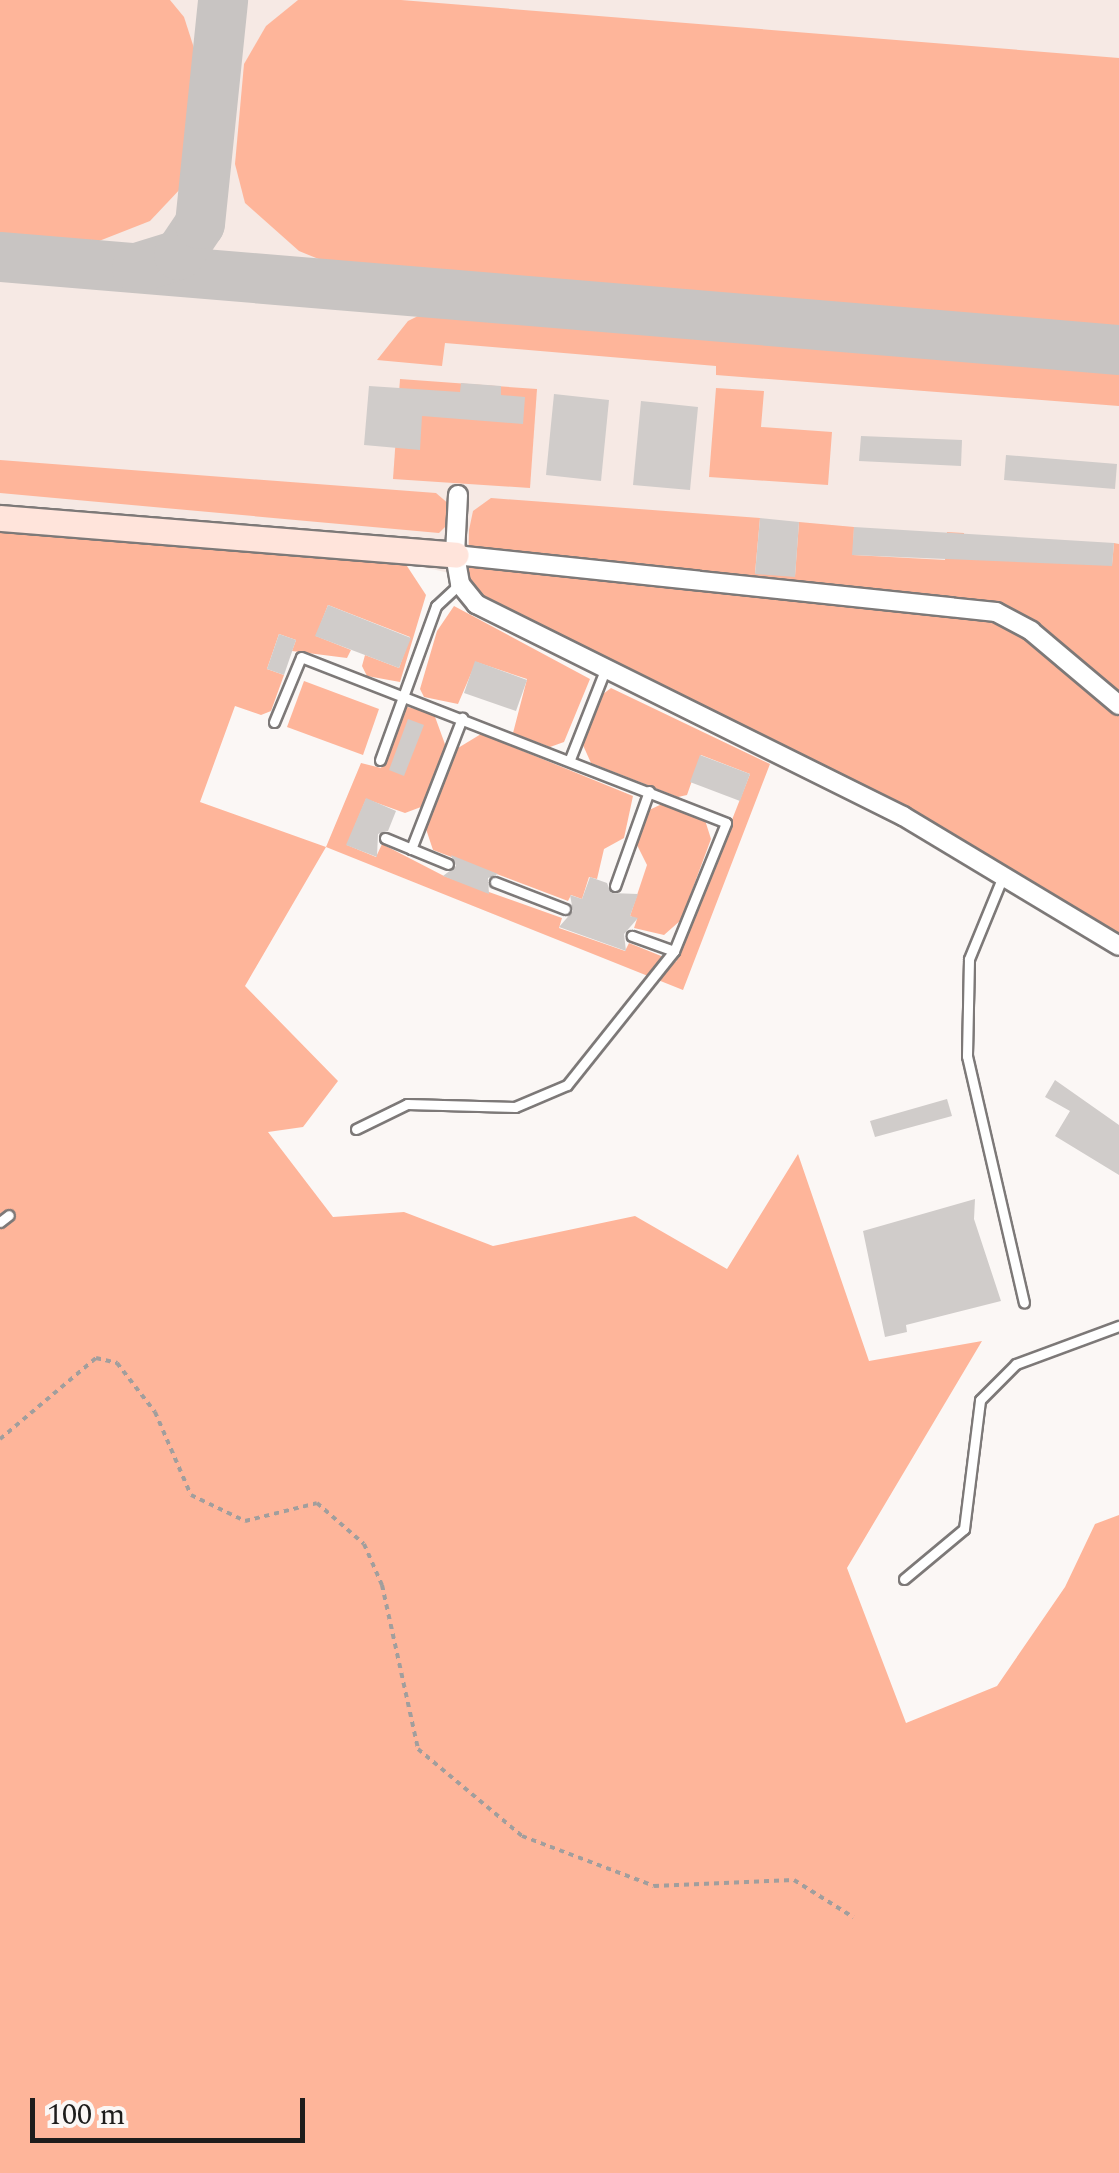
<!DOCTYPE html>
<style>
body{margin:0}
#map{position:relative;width:1119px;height:2173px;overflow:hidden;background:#fbf7f5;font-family:Spectral,serif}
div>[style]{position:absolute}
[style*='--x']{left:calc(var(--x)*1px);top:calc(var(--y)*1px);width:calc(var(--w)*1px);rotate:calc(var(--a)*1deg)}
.built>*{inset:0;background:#f6e9e4}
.green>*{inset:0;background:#feb59a}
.taxiway>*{height:50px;margin:-25px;padding:0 25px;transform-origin:25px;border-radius:25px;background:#c8c4c2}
.building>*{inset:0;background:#d0ccca}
.path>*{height:4px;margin-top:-2px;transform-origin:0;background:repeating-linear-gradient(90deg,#a19e9d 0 5px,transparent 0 10px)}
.roads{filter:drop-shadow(2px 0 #7d7978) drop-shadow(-2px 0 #7d7978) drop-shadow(0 2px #7d7978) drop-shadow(0 -2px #7d7978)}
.lane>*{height:9px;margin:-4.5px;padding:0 4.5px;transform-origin:4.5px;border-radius:4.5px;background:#fff}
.street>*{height:18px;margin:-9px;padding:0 9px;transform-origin:9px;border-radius:9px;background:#fff}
.secondary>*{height:25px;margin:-12.5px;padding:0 12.5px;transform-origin:12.5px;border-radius:12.5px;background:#ffe4db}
span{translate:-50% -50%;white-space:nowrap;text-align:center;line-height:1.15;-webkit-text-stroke:8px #fbf7f5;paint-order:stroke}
.scale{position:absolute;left:30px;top:2098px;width:275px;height:45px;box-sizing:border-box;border:5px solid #1e1d1c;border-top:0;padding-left:12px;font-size:30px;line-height:35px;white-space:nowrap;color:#1e1d1c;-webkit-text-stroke:8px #fbf7f5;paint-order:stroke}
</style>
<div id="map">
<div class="built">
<i style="clip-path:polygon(0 0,1119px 0,1119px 724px,405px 563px,0 529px)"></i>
</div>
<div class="green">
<i style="clip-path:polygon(0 0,170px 0,184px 17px,202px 73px,192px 164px,183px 186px,150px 221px,99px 241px,0 233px)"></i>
<i style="clip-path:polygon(298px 0,401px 0,1119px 58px,1119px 327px,321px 260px,299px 251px,245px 203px,235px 164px,244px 64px,266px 26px)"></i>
<i style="clip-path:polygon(434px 308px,1119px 367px,1119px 406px,716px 375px,716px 366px,445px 343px,442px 366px,377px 360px,408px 321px)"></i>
<i style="clip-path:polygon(400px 379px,537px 389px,530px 488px,393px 479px)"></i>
<i style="clip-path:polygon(716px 388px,764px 391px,761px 427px,832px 432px,828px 485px,709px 477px)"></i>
<i style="clip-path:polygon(0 460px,436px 493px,450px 505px,448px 524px,439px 533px,0 493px)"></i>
<i style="clip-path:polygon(491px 498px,760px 518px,755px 573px,795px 576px,799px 522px,854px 527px,853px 555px,945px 560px,947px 532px,964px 533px,963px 555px,1112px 565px,1114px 543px,1119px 544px,1119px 946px,903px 816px,476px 604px,468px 579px,469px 530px,473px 511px)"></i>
<i style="clip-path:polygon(0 529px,405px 563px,426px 595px,400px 682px,367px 676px,362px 666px,365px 655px,399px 668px,410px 637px,328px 605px,316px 636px,351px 650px,347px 658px,292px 651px,296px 640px,279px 634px,267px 669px,284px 675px,271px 711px,261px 715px,235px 706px,200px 802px,326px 847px,361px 763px,381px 768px,404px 706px,434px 714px,446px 747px,421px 807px,405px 813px,366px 799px,347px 845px,376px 857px,382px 844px,444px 876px,562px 918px,559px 928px,625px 951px,629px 943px,676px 962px,750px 774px,701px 755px,687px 795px,678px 797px,591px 763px,582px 743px,603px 694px,611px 688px,770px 764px,683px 990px,326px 847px,245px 986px,338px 1081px,303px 1127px,268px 1132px,333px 1217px,404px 1212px,493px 1246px,635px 1216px,727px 1269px,798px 1154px,869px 1361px,982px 1341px,847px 1568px,906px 1723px,997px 1686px,1065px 1587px,1095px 1524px,1119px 1515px,1119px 2173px,0 2173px)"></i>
<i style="clip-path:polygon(454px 606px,590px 679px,564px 742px,550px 747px,513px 733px,527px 679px,476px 662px,458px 704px,424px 697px,420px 689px,437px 631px)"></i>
<i style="clip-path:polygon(304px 681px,379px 709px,363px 755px,287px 727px)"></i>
<i style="clip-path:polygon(481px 734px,633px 796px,624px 838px,604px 849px,597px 879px,589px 877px,582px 899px,571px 895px,568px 901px,433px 850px,425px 826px,458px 748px)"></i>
<i style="clip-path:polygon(662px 804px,705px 820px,711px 839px,681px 920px,664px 935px,634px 928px,637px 919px,630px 916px,647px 865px,636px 843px,647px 811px)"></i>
</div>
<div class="taxiway">
<i style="--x:0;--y:257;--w:1123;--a:4.75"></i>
<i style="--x:137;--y:268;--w:44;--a:-17.2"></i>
<i style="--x:179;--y:255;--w:37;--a:-56"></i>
<i style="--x:200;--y:224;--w:225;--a:-84.1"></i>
</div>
<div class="building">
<i style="clip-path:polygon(461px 383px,501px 386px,501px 395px,525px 397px,523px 424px,422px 416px,420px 450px,364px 445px,369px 386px,460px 392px)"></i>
<i style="clip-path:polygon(554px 394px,609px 400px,601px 481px,546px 475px)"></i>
<i style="clip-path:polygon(641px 401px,698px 407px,690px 490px,633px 485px)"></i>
<i style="clip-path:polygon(861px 436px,962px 440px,961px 466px,859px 461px)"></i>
<i style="clip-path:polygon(1006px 455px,1117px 464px,1115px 489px,1004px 480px)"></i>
<i style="clip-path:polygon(760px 518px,799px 522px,795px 577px,755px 574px)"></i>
<i style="clip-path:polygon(854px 527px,1114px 543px,1112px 566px,852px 555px)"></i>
<i style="clip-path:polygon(328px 605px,411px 638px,399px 668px,315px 636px)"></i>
<i style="clip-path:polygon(279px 634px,296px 640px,284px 675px,267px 669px)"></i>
<i style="clip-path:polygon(475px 661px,527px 680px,516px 711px,464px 693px)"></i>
<i style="clip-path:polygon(408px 719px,424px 725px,404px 776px,389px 770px)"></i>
<i style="clip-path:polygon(700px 755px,750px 774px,740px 801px,690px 782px)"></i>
<i style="clip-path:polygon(366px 798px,396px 811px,388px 831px,378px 834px,377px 857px,346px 845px)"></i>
<i style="clip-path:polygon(451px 855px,498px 874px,488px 878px,489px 894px,443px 876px,456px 866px)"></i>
<i style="clip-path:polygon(590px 877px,607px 883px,611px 893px,638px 894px,630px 916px,638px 918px,624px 934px,626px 951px,559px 927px,573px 911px,570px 895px,582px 899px)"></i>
<i style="clip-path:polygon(1055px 1080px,1119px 1125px,1119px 1175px,1055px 1136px,1070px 1111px,1045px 1097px)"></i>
<i style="clip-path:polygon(947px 1099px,952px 1116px,875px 1137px,870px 1121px)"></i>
<i style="clip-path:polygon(975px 1199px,974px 1219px,1001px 1301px,906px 1325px,907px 1332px,885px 1337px,863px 1231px)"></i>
</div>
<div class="path">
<i style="--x:0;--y:1439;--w:126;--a:-40.2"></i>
<i style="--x:96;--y:1358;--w:22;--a:13"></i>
<i style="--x:117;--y:1363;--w:62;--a:52.2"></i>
<i style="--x:155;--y:1412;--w:90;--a:66.6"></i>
<i style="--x:191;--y:1495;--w:60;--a:25.7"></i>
<i style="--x:245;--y:1521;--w:74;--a:-14"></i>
<i style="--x:317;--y:1503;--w:62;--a:41.1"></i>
<i style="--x:364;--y:1544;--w:45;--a:66.3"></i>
<i style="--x:382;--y:1585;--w:168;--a:77.6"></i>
<i style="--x:418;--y:1749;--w:136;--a:39.9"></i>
<i style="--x:522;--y:1836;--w:141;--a:20.7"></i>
<i style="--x:654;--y:1886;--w:140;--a:-2.5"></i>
<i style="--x:794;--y:1880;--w:70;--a:32.1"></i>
</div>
<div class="roads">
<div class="lane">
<i style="--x:274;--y:722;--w:70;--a:-67.4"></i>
<i style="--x:301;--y:657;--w:456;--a:21.3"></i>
<i style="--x:726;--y:823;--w:138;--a:112.1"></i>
<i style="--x:674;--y:951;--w:45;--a:-160.3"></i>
<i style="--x:570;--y:759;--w:96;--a:-68.5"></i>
<i style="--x:380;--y:760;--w:164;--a:-70"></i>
<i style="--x:436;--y:606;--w:33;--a:-43"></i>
<i style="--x:385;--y:838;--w:68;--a:22.4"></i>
<i style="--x:411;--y:849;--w:141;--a:-68.7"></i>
<i style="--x:1003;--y:876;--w:90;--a:112.3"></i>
<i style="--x:969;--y:959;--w:97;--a:91.2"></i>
<i style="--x:967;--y:1056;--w:253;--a:77"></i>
<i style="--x:495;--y:882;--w:75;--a:21.1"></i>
<i style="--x:615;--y:886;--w:101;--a:-70.3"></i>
<i style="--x:356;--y:1129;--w:57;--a:-26.1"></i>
<i style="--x:407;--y:1104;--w:108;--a:1.6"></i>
<i style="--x:515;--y:1107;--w:56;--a:-22.9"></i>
<i style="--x:567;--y:1085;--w:171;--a:-51.4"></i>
<i style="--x:0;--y:1222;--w:11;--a:-38"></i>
<i style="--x:904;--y:1579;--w:78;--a:-39.8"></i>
<i style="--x:964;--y:1529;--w:130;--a:-82.9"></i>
<i style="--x:980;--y:1400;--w:51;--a:-45"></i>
<i style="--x:1016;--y:1364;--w:110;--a:-20.3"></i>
</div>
<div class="street">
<i style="--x:458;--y:495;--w:60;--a:92.9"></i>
<i style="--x:455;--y:555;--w:29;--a:80"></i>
<i style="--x:460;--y:584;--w:26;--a:51"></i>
<i style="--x:476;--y:604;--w:477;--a:26.4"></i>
<i style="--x:903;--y:816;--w:252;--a:31"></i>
<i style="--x:455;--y:555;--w:544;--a:6.01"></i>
<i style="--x:996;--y:612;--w:40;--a:28"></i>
<i style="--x:1031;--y:631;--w:115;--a:40.1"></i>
</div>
<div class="secondary">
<i style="--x:0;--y:518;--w:457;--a:4.6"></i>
</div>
</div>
<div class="scale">100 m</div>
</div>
